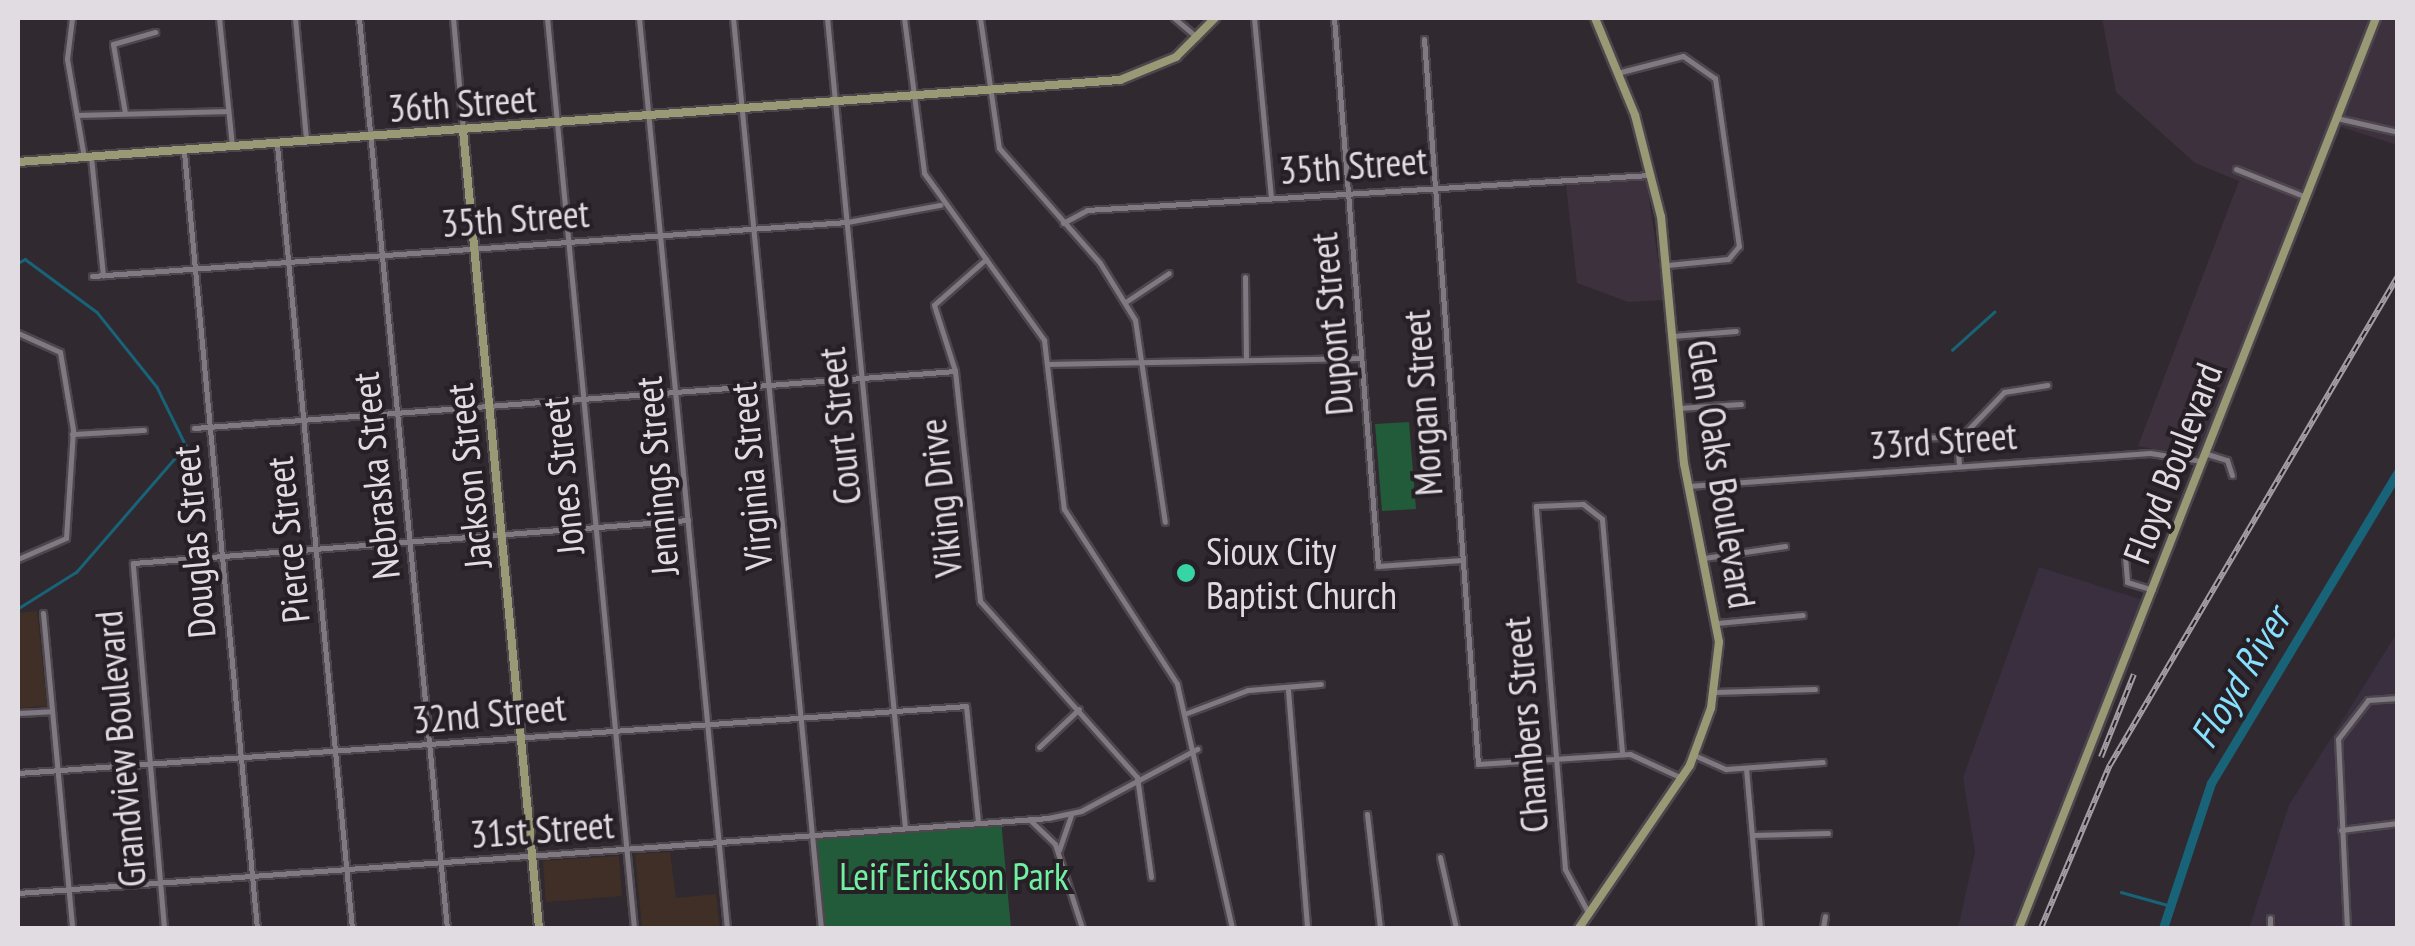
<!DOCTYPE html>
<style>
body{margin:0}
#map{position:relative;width:2415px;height:946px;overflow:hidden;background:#302930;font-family:"PT Sans Narrow",sans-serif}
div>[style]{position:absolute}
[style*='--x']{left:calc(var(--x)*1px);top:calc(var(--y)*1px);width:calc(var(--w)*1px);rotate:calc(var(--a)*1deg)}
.built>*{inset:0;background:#3c313d}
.industrial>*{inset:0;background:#392f3f}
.education>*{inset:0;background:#402f26}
.green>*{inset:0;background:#215b39}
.stream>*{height:2.5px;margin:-1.25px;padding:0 1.25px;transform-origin:1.25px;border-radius:1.25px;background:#186377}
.river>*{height:9px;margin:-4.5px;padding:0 4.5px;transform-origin:4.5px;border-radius:4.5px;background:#186377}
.roads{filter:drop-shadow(2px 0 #4c474c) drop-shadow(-2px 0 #4c474c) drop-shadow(0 2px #4c474c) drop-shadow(0 -2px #4c474c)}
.minor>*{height:5px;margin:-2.5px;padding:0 2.5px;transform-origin:2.5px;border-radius:2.5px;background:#817982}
.major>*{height:8px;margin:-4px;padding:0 4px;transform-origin:4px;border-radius:4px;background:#999975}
.rail>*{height:6px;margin-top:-3px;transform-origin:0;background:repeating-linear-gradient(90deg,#262026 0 8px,#a49ea4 0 16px);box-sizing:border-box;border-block:2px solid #a49ea4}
.dots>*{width:28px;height:28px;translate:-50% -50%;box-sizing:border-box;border:5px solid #262026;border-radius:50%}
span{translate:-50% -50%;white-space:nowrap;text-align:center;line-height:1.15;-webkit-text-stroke:8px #262026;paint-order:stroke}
.street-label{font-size:38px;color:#e1dce1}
.poi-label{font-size:38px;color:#e1dce1}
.left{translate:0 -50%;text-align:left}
.park-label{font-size:38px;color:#71f0a3}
.water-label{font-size:40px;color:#87e0fd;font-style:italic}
.frame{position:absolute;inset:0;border:20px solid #e1dce1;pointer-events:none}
</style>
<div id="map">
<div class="built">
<i style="clip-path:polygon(2102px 18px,2397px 18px,2397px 145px,2341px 127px,2208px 460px,2138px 446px,2239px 181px,2195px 163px,2116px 92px)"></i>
<i style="clip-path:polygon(1646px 178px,1664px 300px,1628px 302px,1577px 283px,1566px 185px)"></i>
</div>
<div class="industrial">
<i style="clip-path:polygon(2039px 567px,2152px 603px,2024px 928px,1958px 928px,1975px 852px,1963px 778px)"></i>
<i style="clip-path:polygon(2397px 633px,2397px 928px,2249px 928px,2289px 805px)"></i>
</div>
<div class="education">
<i style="clip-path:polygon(37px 611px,47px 706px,18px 708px,18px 613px)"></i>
<i style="clip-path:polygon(670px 852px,676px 898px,716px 894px,720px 928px,642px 928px,635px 854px)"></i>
<i style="clip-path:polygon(619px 856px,622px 896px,546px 902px,543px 861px)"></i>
</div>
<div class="green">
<i style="clip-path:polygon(1409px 422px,1416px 509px,1382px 511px,1375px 424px)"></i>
<i style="clip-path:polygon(1001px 820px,1011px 928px,821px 928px,813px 835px)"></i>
</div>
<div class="stream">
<i style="--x:18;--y:263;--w:8;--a:-30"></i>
<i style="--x:25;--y:259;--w:89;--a:36.4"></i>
<i style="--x:97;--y:312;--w:96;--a:51.3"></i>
<i style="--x:157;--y:387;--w:66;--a:63.8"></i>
<i style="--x:186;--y:446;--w:167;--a:130.9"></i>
<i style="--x:77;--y:572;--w:70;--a:147.9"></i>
<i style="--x:1952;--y:350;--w:57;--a:-42.1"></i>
<i style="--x:2121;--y:892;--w:49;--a:15.5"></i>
</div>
<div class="river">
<i style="--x:2163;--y:928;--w:153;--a:-71.7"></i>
<i style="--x:2211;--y:783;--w:363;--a:-59"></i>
</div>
<div class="roads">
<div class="minor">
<i style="--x:72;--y:18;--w:41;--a:97"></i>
<i style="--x:67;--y:59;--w:99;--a:80.2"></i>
<i style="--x:219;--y:18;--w:128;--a:84.2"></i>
<i style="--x:295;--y:18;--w:122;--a:84.8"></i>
<i style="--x:359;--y:18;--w:914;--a:84.48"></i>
<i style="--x:453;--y:18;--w:111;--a:84.9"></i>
<i style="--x:547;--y:18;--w:914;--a:84.54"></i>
<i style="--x:639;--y:18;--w:914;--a:84.48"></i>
<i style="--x:733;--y:18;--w:914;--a:84.48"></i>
<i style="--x:827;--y:18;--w:814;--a:84.5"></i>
<i style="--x:904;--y:18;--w:156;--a:82.6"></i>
<i style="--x:924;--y:173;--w:206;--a:54.3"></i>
<i style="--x:1044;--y:340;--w:170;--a:83.3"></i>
<i style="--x:1064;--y:509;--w:208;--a:57.1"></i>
<i style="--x:1177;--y:684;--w:250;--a:77.3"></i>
<i style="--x:980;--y:18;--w:131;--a:81.7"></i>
<i style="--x:999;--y:148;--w:153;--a:48.7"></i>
<i style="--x:1100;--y:263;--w:67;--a:58.4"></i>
<i style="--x:1135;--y:320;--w:204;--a:81.6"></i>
<i style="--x:1174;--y:18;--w:30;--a:40"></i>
<i style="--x:1254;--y:18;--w:181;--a:84.6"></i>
<i style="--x:1334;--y:18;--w:550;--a:85.41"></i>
<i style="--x:1378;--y:566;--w:84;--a:-4.1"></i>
<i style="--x:1424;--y:39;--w:727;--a:85.74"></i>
<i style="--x:1478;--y:764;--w:152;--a:-3.8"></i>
<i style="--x:1630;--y:754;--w:57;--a:24.8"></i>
<i style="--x:1621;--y:72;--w:64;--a:-14.5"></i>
<i style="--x:1683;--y:56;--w:39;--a:35"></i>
<i style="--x:1715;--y:78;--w:170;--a:81.9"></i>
<i style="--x:1739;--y:246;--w:17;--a:130"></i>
<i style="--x:1728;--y:259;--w:61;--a:174.4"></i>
<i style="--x:125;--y:113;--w:70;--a:-99.9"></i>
<i style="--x:113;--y:44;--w:44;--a:-15.9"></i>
<i style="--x:79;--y:115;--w:149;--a:-1.5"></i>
<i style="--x:2337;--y:118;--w:63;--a:12.9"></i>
<i style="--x:277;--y:145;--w:787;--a:84.53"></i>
<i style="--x:184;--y:152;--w:779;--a:84.63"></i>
<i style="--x:91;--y:157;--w:119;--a:84.2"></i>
<i style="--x:2236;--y:169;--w:75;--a:21.8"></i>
<i style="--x:1063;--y:223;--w:27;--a:-28"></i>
<i style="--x:1087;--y:210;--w:563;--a:-3.56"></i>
<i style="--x:986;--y:259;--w:69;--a:138.5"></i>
<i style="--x:934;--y:305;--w:69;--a:72.3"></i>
<i style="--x:955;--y:371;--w:231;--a:83.8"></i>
<i style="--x:980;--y:601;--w:236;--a:48.3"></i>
<i style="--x:1137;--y:777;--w:101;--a:82"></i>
<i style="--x:92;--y:276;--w:757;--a:-4.09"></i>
<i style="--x:847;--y:222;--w:95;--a:-10.4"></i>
<i style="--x:1245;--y:277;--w:83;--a:89.3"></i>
<i style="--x:1127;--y:301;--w:50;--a:-33.7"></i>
<i style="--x:18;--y:333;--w:46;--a:24.3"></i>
<i style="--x:60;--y:352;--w:79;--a:80.5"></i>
<i style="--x:73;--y:430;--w:108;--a:93.7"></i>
<i style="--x:66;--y:538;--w:52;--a:156.4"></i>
<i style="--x:1672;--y:336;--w:64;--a:-4.5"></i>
<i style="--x:1049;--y:364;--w:311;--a:-1.1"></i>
<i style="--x:1678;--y:408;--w:63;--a:-3.6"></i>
<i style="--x:194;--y:428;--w:763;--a:-4.28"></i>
<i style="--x:72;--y:434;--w:72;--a:-3.2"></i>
<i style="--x:1957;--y:437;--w:29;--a:86"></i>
<i style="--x:1898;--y:439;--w:64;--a:-2.7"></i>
<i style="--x:1962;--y:436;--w:61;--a:-46.3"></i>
<i style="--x:2004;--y:392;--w:44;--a:-9.2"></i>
<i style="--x:2204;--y:453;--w:24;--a:17"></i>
<i style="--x:2227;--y:460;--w:16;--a:72"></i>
<i style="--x:1688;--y:486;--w:463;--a:-4.1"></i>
<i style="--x:2150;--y:453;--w:52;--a:8.9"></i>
<i style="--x:2125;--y:557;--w:25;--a:85"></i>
<i style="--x:2127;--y:582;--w:27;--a:17"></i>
<i style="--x:1704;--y:558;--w:82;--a:-8.4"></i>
<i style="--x:43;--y:613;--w:316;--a:84.7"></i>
<i style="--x:1717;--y:623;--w:86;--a:-5.3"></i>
<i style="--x:1288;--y:690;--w:239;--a:85.4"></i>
<i style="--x:1714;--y:692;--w:101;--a:-1.7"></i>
<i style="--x:18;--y:713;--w:34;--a:-3"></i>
<i style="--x:1187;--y:713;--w:65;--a:-20.7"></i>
<i style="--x:1248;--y:690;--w:73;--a:-4.7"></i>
<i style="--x:1039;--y:747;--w:55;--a:-43.5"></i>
<i style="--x:1694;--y:755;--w:35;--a:24"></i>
<i style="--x:1726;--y:769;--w:97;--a:-4.1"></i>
<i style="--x:1746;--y:768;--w:161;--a:85"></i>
<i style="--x:18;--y:773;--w:950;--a:-4.04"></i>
<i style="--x:966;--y:706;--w:117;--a:84.1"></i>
<i style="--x:1367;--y:814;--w:115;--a:83.5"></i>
<i style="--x:1029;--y:819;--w:36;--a:44"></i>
<i style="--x:1055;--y:844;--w:88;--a:72.2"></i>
<i style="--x:2341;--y:830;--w:57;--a:-7"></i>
<i style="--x:1753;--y:835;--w:75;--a:-1.5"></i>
<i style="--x:1059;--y:850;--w:36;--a:-71"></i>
<i style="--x:1440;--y:857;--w:73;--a:77.3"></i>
<i style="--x:18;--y:893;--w:1033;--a:-4.16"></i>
<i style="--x:1048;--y:818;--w:34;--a:-12"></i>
<i style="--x:1081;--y:811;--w:132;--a:-28.1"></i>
<i style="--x:1589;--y:914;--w:51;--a:-118.1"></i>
<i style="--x:1565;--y:869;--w:364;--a:-94.6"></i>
<i style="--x:1536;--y:506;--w:47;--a:-2.4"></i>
<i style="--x:1583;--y:504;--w:24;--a:38"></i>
<i style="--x:1602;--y:519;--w:236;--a:85.1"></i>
<i style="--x:2270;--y:918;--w:10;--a:90"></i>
<i style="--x:164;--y:928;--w:366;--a:-94.9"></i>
<i style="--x:133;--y:563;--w:557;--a:-4.43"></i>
<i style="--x:1823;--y:928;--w:12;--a:-81"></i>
<i style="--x:2347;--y:928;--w:189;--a:-92.7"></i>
<i style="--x:2338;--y:739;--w:49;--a:-52.4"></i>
<i style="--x:2368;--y:700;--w:30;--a:-4"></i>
</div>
<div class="major">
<i style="--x:463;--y:130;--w:802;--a:84.56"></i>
<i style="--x:18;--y:162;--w:1105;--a:-4.26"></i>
<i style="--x:1120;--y:80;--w:61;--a:-22.3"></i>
<i style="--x:1176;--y:57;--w:55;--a:-45"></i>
<i style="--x:1579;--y:928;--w:197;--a:-55.7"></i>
<i style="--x:1690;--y:765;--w:61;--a:-69.8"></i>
<i style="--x:1711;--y:708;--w:66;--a:-83.1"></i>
<i style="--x:1719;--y:642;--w:181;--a:-101.1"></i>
<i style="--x:1684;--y:464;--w:248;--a:-95.3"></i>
<i style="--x:1661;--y:217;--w:105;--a:-104.3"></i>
<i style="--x:1635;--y:115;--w:105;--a:-112.4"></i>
<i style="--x:2019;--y:928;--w:978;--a:-68.58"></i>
</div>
</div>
<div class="rail">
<i style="--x:2101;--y:757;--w:89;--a:-68.3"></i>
<i style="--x:2041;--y:928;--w:177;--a:-67.1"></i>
<i style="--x:2110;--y:765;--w:568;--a:-59.5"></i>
</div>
<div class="dots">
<i style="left:1186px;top:573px;background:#37d4a6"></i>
</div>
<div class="street-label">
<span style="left:462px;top:103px;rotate:-4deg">36th Street</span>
<span style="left:1353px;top:165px;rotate:-4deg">35th Street</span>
<span style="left:515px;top:218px;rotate:-4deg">35th Street</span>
<span style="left:1331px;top:324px;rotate:-95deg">Dupont Street</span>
<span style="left:1422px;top:403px;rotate:-94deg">Morgan Street</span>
<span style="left:839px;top:426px;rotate:-96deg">Court Street</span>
<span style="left:1943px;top:440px;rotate:-4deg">33rd Street</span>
<span style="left:2172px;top:463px;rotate:-69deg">Floyd Boulevard</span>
<span style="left:1722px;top:474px;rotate:81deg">Glen Oaks Boulevard</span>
<span style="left:375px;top:476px;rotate:-96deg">Nebraska Street</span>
<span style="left:468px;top:476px;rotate:-96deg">Jackson Street</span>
<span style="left:562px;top:476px;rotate:-96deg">Jones Street</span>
<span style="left:656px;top:476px;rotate:-95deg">Jennings Street</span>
<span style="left:750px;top:476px;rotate:-95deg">Virginia Street</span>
<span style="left:940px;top:498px;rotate:-96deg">Viking Drive</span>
<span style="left:287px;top:540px;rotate:-96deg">Pierce Street</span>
<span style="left:193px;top:542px;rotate:-95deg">Douglas Street</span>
<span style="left:489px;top:713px;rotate:-5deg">32nd Street</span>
<span style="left:1525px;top:725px;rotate:-95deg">Chambers Street</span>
<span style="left:120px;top:749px;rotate:-95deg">Grandview Boulevard</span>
<span style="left:542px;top:829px;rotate:-4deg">31st Street</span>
</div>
<div class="poi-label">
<span class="left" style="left:1206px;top:573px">Sioux City<br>Baptist Church</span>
</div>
<div class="park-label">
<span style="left:954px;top:876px">Leif Erickson Park</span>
</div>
<div class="water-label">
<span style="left:2239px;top:677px;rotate:-59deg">Floyd River</span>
</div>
<div class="frame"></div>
</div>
